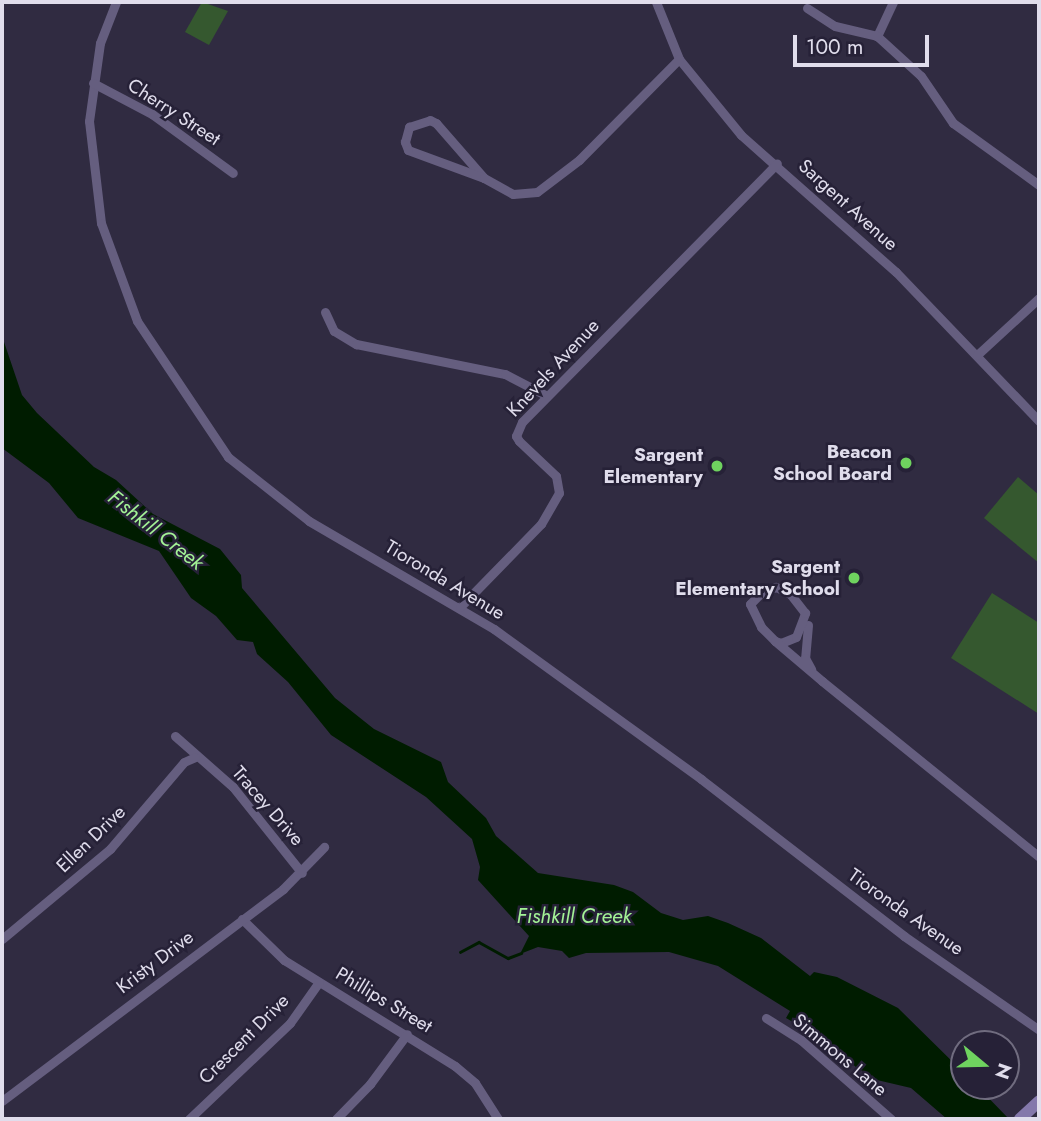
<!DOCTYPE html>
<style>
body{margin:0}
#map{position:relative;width:1041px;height:1121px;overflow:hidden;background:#302b41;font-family:Jost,sans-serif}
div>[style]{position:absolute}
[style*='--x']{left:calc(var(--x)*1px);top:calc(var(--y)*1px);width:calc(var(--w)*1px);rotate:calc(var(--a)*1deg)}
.green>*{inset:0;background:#35582f}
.water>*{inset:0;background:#001c00}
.stream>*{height:2.5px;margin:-1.25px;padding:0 1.25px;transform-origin:1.25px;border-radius:1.25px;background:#001c00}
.minor>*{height:9px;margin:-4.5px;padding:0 4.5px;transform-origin:4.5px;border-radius:4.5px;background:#655e7f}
.secondary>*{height:12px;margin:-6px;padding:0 6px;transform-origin:6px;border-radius:6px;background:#8478ab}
.dots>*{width:19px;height:19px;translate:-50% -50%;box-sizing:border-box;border:4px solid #262137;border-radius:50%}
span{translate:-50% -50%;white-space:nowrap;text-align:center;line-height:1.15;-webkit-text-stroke:5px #262137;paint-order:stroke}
.street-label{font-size:19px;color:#e0ddec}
.poi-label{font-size:19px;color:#e0ddec;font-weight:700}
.right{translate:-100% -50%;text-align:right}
.water-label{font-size:21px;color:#a3f296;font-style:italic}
.frame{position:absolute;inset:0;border:4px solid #e0ddec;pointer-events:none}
.north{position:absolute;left:950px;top:1030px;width:70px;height:70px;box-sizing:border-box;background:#262137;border:2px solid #706c7f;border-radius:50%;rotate:109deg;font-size:19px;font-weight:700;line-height:28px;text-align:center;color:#e0ddec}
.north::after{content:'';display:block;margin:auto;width:24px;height:32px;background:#6fd35f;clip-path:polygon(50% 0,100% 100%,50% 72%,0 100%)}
.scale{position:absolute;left:793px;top:35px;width:136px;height:32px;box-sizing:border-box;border:4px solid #e0ddec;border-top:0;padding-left:9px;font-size:21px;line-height:24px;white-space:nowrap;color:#e0ddec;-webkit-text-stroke:5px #262137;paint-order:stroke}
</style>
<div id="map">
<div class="green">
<i style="clip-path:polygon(202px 2px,228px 11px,209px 45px,185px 32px)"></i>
<i style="clip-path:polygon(1018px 477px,1039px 495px,1039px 563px,984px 518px)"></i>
<i style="clip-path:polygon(992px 593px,1039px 623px,1039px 714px,951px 658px)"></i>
</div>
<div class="water">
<i style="clip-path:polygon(2px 336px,22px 395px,37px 413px,94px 467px,116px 480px,153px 514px,220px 549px,241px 575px,242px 588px,335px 698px,374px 729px,441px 762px,448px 782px,486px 818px,496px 836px,538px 873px,614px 885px,633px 892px,661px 913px,683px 920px,708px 916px,728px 923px,761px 938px,810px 976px,814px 972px,837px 977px,898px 1008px,964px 1073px,964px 1086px,977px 1086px,1009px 1119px,947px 1119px,911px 1088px,877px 1080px,856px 1067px,821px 1038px,786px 1018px,790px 1011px,718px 966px,669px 952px,586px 953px,569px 958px,562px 951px,538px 947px,520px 954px,529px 936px,478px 880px,480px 867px,472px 839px,426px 797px,331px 735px,288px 682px,257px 654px,253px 642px,237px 640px,216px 616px,191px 598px,159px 551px,78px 518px,49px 483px,2px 448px)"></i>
</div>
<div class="stream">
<i style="--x:460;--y:952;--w:21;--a:-28"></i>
<i style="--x:479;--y:942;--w:33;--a:29"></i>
<i style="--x:508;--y:958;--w:14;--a:-21"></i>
</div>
<div class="minor">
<i style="--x:116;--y:2;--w:44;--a:111.3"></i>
<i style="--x:100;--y:43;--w:79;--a:98"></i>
<i style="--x:89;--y:121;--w:103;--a:83.3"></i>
<i style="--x:101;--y:223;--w:104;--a:69.8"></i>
<i style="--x:137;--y:321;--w:164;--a:56.2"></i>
<i style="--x:228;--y:457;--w:103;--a:38.3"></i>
<i style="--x:309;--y:521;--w:214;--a:30.3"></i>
<i style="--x:494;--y:629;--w:256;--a:35.9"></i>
<i style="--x:701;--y:779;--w:257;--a:37.7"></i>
<i style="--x:904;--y:936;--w:165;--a:34.8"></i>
<i style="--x:656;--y:2;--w:61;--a:68"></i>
<i style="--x:679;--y:59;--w:98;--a:50.8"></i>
<i style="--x:741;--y:135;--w:207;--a:41.5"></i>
<i style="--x:896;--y:272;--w:207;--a:46.2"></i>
<i style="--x:893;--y:2;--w:38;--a:115"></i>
<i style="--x:877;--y:36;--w:59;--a:42.3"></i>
<i style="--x:921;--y:76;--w:57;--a:55.8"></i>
<i style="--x:953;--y:123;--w:106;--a:35.8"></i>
<i style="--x:807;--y:8;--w:33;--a:33"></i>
<i style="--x:835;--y:26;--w:43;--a:13.4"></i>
<i style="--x:93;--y:83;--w:67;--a:27.7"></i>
<i style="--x:152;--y:114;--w:100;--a:36.1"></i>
<i style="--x:430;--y:120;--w:7;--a:27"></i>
<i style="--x:436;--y:123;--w:73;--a:48.9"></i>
<i style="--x:484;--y:178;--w:81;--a:-159.8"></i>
<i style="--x:408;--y:150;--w:9;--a:-111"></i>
<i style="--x:405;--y:142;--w:16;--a:-75"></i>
<i style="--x:409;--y:127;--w:22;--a:-18"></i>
<i style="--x:484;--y:178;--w:33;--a:29"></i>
<i style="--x:513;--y:194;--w:24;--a:-5"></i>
<i style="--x:537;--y:192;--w:53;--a:-37.3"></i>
<i style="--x:579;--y:160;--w:142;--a:-45.3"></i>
<i style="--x:325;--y:312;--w:21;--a:65"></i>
<i style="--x:334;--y:331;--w:26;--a:31"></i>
<i style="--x:356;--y:344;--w:152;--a:11.4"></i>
<i style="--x:505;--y:374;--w:47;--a:27.6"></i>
<i style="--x:977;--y:355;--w:84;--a:-42.6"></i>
<i style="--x:460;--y:607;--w:116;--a:-45.7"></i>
<i style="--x:541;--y:524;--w:36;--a:-60"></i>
<i style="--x:559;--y:493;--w:17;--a:-100"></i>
<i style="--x:556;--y:476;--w:51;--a:-136.6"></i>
<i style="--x:519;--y:441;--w:6;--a:-121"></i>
<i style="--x:516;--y:436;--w:15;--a:-67"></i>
<i style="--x:522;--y:422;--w:363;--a:-45.4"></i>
<i style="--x:808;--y:625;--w:33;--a:95"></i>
<i style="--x:805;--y:658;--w:13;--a:61"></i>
<i style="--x:775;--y:641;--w:6;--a:18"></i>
<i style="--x:781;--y:643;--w:16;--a:-22"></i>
<i style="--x:796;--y:637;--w:26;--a:-69"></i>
<i style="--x:805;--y:613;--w:24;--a:-128"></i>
<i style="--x:790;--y:594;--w:16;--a:-153"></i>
<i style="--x:776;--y:587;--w:15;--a:160"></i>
<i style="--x:762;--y:592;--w:17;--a:135"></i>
<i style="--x:750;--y:604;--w:25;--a:64"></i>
<i style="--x:761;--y:627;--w:20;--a:45"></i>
<i style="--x:775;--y:641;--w:62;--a:40.4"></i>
<i style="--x:822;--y:681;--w:279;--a:39"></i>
<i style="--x:175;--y:736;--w:77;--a:41.3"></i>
<i style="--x:233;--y:787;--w:110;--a:51.3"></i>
<i style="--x:242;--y:919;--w:59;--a:44.3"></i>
<i style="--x:284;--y:960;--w:201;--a:31.8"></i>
<i style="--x:455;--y:1066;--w:26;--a:40"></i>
<i style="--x:475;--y:1083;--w:43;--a:57.4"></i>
<i style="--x:2;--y:939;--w:141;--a:-39.8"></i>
<i style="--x:110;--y:849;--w:114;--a:-49.6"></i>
<i style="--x:184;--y:762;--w:12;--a:-24"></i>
<i style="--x:766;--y:1018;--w:41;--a:32.2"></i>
<i style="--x:801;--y:1040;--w:120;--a:41.3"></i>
<i style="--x:2;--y:1101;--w:352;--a:-37"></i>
<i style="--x:283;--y:889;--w:59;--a:-45.7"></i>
<i style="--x:189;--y:1119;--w:139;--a:-43.5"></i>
<i style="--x:290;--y:1023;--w:50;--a:-54.7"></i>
<i style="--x:336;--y:1119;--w:49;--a:-45.8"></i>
<i style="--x:370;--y:1084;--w:62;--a:-53.5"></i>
</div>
<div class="secondary">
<i style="--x:1020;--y:1119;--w:26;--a:-43"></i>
</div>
<div class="dots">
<i style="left:906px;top:463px;background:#6fd35f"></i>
<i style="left:717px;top:466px;background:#6fd35f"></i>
<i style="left:854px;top:578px;background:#6fd35f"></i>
</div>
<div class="street-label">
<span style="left:174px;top:112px;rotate:33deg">Cherry Street</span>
<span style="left:848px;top:205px;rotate:42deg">Sargent Avenue</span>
<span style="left:553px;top:368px;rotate:-47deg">Knevels Avenue</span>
<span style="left:445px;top:580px;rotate:31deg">Tioronda Avenue</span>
<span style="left:268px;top:806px;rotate:49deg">Tracey Drive</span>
<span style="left:91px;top:839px;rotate:-44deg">Ellen Drive</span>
<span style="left:906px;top:912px;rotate:35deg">Tioronda Avenue</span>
<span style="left:155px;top:962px;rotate:-37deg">Kristy Drive</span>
<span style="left:384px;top:1000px;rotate:31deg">Phillips Street</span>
<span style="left:244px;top:1039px;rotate:-45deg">Crescent Drive</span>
<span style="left:840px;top:1055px;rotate:40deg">Simmons Lane</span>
</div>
<div class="poi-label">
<span class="right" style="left:892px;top:463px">Beacon<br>School Board</span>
<span class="right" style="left:703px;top:466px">Sargent<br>Elementary</span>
<span class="right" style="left:840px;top:578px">Sargent<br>Elementary School</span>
</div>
<div class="water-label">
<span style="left:156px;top:530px;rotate:38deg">Fishkill Creek</span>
<span style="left:574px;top:916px">Fishkill Creek</span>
</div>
<div class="frame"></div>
<div class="north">N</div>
<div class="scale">100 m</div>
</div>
